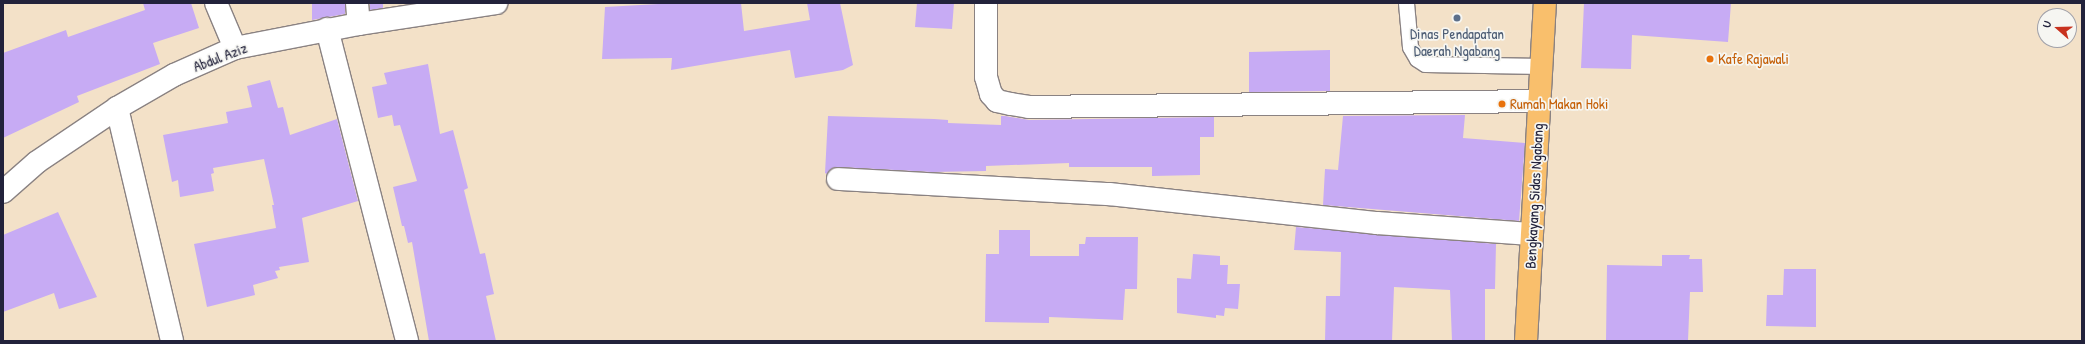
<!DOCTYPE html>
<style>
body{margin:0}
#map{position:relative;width:2085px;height:344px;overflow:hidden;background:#f3e1c8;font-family:"Patrick Hand",sans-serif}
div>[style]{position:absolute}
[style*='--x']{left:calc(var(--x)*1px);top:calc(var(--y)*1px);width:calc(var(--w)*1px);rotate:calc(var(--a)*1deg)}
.building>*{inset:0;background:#c7abf4}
.roads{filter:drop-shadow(1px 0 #8a8282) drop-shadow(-1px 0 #8a8282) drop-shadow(0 1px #8a8282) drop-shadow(0 -1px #8a8282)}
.lane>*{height:15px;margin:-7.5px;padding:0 7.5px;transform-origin:7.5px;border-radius:7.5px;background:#fff}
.street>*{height:22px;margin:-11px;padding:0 11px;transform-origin:11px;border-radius:11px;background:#fff}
.highway>*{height:22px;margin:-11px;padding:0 11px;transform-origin:11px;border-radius:11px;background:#f9bf6c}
.dots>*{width:11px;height:11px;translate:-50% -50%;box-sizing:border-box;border:2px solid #f6f6f2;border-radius:50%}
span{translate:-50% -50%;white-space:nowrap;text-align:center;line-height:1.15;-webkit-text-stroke:3.5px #f6f6f2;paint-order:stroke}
.service-label{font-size:15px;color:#4e5e75}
.street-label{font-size:15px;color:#22223b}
.food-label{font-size:15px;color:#c56008}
.left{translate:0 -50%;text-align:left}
.frame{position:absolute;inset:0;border:4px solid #22223b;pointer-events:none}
.north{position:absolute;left:2037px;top:8px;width:40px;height:40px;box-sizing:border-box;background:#f6f6f2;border:1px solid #a1a1a9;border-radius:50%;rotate:290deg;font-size:11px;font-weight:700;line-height:16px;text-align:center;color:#22223b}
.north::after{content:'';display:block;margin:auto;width:14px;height:18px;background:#c8321e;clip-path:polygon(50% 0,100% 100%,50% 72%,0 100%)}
</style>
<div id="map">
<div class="building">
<i style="clip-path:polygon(143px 3px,191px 3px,199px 28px,153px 43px,160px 64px,77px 96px,79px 102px,3px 138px,3px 53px,66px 30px,68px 37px,145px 10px)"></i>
<i style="clip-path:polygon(312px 3px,345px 3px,345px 14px,312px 20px)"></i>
<i style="clip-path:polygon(370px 3px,383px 3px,383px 8px,370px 10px)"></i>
<i style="clip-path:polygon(676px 3px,741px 3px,744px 31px,810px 20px,807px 3px,840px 3px,853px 65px,843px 70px,795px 78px,790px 50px,671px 70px,672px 58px,602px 59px,605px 7px)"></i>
<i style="clip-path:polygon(917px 3px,954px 3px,952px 29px,915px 27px)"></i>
<i style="clip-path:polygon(1584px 3px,1731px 3px,1728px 42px,1632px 35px,1631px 69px,1581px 68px)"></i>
<i style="clip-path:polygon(1330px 50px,1330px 91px,1249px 92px,1249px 52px)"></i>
<i style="clip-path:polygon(428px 64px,440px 134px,453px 130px,468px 188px,464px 190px,480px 254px,485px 253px,494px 294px,486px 296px,496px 341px,429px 341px,412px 242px,408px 243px,404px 226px,402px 226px,393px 187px,417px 181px,400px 125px,394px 126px,392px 115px,378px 118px,372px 87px,387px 84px,384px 73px)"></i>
<i style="clip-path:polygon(270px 80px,278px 108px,283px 107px,290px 135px,337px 119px,358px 201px,302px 218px,309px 262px,279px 267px,280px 270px,275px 271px,278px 278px,253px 285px,255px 295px,207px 307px,194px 244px,276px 228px,272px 205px,274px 205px,264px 159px,213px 168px,214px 173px,211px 174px,214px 191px,180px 197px,178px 180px,172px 182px,163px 135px,228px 123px,226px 112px,252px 107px,247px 86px)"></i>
<i style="clip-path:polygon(1465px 115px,1463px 138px,1525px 143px,1519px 221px,1323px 205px,1325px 169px,1338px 170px,1343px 116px)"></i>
<i style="clip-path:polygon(828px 116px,934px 119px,948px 120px,948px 123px,1001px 125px,1001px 116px,1005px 116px,1029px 120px,1214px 117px,1214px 137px,1200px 137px,1200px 175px,1152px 176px,1152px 167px,1069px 167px,1069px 163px,986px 166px,986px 171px,932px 172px,839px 167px,832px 168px,827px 174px,825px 173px)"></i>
<i style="clip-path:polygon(58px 212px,97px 297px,59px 309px,54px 293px,3px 312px,3px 235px)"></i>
<i style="clip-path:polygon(1296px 227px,1496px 244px,1495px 289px,1485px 289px,1485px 341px,1452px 341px,1450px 290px,1394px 287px,1392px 341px,1325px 341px,1326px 296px,1340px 296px,1341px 252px,1294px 250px)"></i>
<i style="clip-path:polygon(999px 230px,1030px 230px,1030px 256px,1079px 256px,1079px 244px,1085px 244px,1086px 237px,1138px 237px,1137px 289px,1125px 289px,1123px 320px,1049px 317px,1049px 323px,985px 322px,986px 254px,999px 254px)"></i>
<i style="clip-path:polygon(1193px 254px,1220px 256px,1220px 265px,1228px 265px,1227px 284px,1240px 284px,1238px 309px,1225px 308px,1224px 316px,1216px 315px,1216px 318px,1177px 313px,1177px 278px,1191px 279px)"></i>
<i style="clip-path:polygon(1662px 255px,1690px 255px,1689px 259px,1702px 259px,1703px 292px,1690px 292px,1688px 341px,1606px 341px,1607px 265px,1662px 266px)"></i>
<i style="clip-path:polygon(1784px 269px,1816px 269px,1816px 327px,1766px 326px,1767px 295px,1783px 295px)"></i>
</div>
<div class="roads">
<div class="lane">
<i style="--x:1406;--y:3;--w:44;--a:84.8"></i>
<i style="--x:1410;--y:47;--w:14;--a:60"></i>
<i style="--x:1417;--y:59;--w:9;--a:32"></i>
<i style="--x:1425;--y:64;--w:118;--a:1"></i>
</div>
<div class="street">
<i style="--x:216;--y:3;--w:49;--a:67.1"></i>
<i style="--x:357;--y:3;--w:21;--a:85"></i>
<i style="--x:986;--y:3;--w:74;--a:90"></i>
<i style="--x:986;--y:77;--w:18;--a:74"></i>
<i style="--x:991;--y:94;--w:9;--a:49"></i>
<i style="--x:997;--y:101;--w:14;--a:12"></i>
<i style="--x:1011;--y:104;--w:18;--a:9"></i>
<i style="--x:1029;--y:107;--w:510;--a:-0.67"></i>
<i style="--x:327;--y:29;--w:322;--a:75.6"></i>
<i style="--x:117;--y:108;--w:239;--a:76.7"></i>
<i style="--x:838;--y:179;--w:271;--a:3.2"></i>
<i style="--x:1109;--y:194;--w:270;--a:6.2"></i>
<i style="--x:1377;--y:223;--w:154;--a:4.1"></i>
<i style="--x:3;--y:192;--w:45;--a:-41.4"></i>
<i style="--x:37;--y:162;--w:97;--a:-34"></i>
<i style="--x:117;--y:108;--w:66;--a:-30.1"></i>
<i style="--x:174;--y:75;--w:67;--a:-23.9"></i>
<i style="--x:235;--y:48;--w:126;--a:-11"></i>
<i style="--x:359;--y:24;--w:139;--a:-8.7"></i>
</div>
<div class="highway">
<i style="--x:1526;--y:341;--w:339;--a:-86.8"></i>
</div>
</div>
<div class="dots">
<i style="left:1457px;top:18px;background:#5c6f8a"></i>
<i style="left:1710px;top:59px;background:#e8710a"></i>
<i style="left:1502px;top:104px;background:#e8710a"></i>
</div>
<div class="service-label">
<span style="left:1457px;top:42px">Dinas Pendapatan<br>Daerah Ngabang</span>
</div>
<div class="street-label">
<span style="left:220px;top:57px;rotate:-21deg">Abdul Aziz</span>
<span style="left:1534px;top:196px;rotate:-87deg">Bengkayang Sidas Ngabang</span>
</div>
<div class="food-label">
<span class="left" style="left:1718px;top:59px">Kafe Rajawali</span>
<span class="left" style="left:1510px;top:104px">Rumah Makan Hoki</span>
</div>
<div class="frame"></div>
<div class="north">U</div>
</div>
